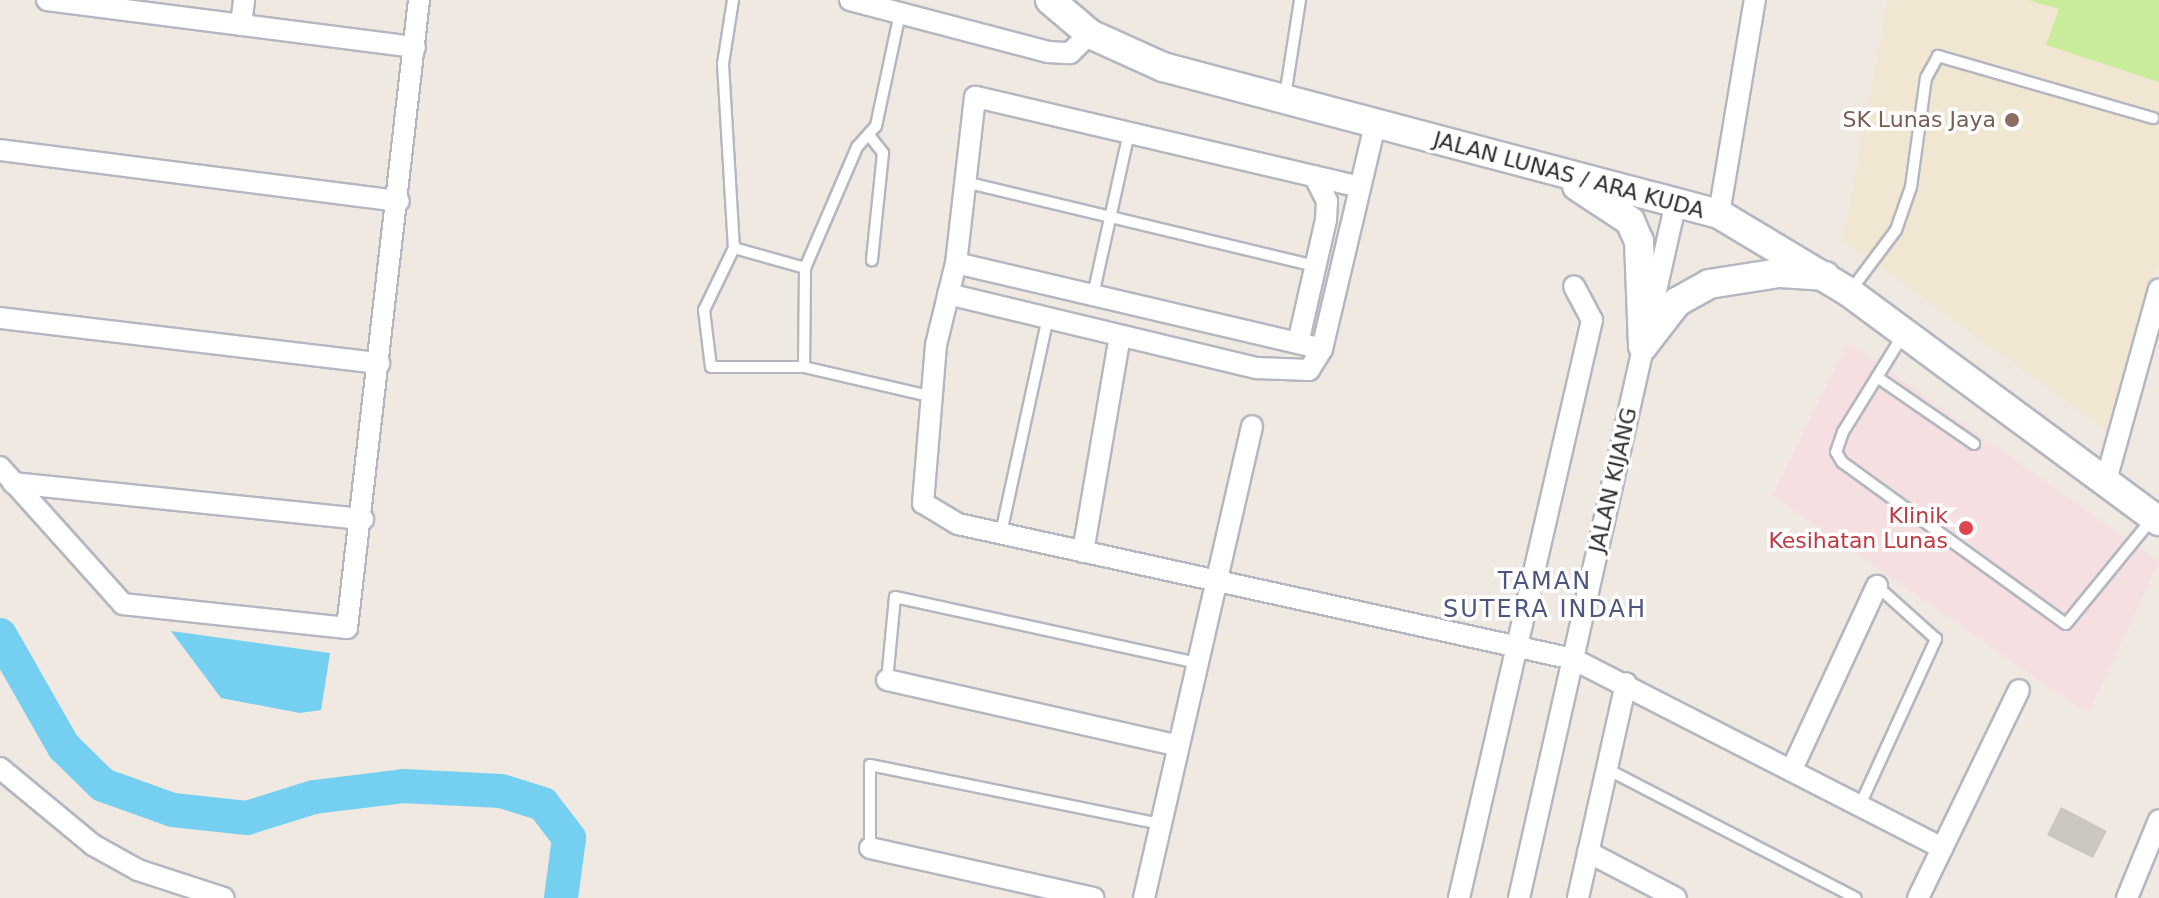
<!DOCTYPE html>
<style>
body{margin:0}
#map{position:relative;width:2159px;height:898px;overflow:hidden;background:#efe9e1;font-family:"DejaVu Sans",sans-serif}
div>[style]{position:absolute}
[style*='--x']{left:calc(var(--x)*1px);top:calc(var(--y)*1px);width:calc(var(--w)*1px);rotate:calc(var(--a)*1deg)}
.education>*{inset:0;background:#f0e6d1}
.medical>*{inset:0;background:#f5dfe0}
.pitch>*{inset:0;background:#c9ec9a}
.water>*{inset:0;background:#75cff0}
.river>*{height:34px;margin:-17px;padding:0 17px;transform-origin:17px;border-radius:17px;background:#75cff0}
.building>*{inset:0;background:#cbc7bf}
.roads{filter:drop-shadow(2px 0 #b4b7c1) drop-shadow(-2px 0 #b4b7c1) drop-shadow(0 2px #b4b7c1) drop-shadow(0 -2px #b4b7c1)}
.service>*{height:10px;margin:-5px;padding:0 5px;transform-origin:5px;border-radius:5px;background:#fff}
.minor>*{height:20px;margin:-10px;padding:0 10px;transform-origin:10px;border-radius:10px;background:#fff}
.secondary>*{height:28px;margin:-14px;padding:0 14px;transform-origin:14px;border-radius:14px;background:#fff}
.dots>*{width:22px;height:22px;translate:-50% -50%;box-sizing:border-box;border:4px solid #fff;border-radius:50%}
span{translate:-50% -50%;white-space:nowrap;text-align:center;line-height:1.15;-webkit-text-stroke:7px #fff;paint-order:stroke}
.education-label{font-size:22px;color:#785e54}
.right{translate:-100% -50%;text-align:right}
.street-label{font-size:22px;color:#2e2e2e}
.health-label{font-size:22px;color:#be3a42}
.neighbourhood-label{font-size:24px;color:#4d5680;letter-spacing:2px}
</style>
<div id="map">
<div class="education">
<i style="clip-path:polygon(1888px 0,2159px 0,2159px 263px,2109px 432px,1843px 240px)"></i>
</div>
<div class="medical">
<i style="clip-path:polygon(1849px 343px,2159px 562px,2088px 714px,1772px 495px)"></i>
</div>
<div class="pitch">
<i style="clip-path:polygon(2028px 0,2159px 0,2159px 82px,2046px 45px,2059px 9px)"></i>
</div>
<div class="water">
<i style="clip-path:polygon(171px 631px,330px 653px,321px 710px,300px 713px,221px 698px)"></i>
</div>
<div class="river">
<i style="--x:0;--y:635;--w:129;--a:60.3"></i>
<i style="--x:64;--y:747;--w:54;--a:44.3"></i>
<i style="--x:103;--y:785;--w:74;--a:19.7"></i>
<i style="--x:173;--y:810;--w:74;--a:6.2"></i>
<i style="--x:247;--y:818;--w:70;--a:-17.4"></i>
<i style="--x:314;--y:797;--w:90;--a:-7"></i>
<i style="--x:403;--y:786;--w:98;--a:2.9"></i>
<i style="--x:501;--y:791;--w:44;--a:17.2"></i>
<i style="--x:543;--y:804;--w:43;--a:52.6"></i>
<i style="--x:569;--y:838;--w:61;--a:97.6"></i>
</div>
<div class="building">
<i style="clip-path:polygon(2061px 807px,2107px 831px,2093px 858px,2047px 835px)"></i>
</div>
<div class="roads">
<div class="service">
<i style="--x:733;--y:0;--w:65;--a:98.9"></i>
<i style="--x:723;--y:64;--w:184;--a:86.6"></i>
<i style="--x:734;--y:248;--w:69;--a:115.8"></i>
<i style="--x:704;--y:310;--w:57;--a:83"></i>
<i style="--x:711;--y:367;--w:93;--a:0"></i>
<i style="--x:804;--y:367;--w:129;--a:13"></i>
<i style="--x:1285;--y:96;--w:97;--a:-81.1"></i>
<i style="--x:869;--y:135;--w:23;--a:52"></i>
<i style="--x:883;--y:153;--w:108;--a:95.9"></i>
<i style="--x:965;--y:182;--w:361;--a:13.5"></i>
<i style="--x:734;--y:248;--w:74;--a:15.7"></i>
<i style="--x:1851;--y:290;--w:75;--a:-53.1"></i>
<i style="--x:1896;--y:230;--w:46;--a:-70.8"></i>
<i style="--x:1911;--y:187;--w:110;--a:-82.2"></i>
<i style="--x:1926;--y:78;--w:25;--a:-61"></i>
<i style="--x:1938;--y:56;--w:224;--a:16.1"></i>
<i style="--x:1093;--y:295;--w:166;--a:-77.5"></i>
<i style="--x:1903;--y:335;--w:114;--a:121.7"></i>
<i style="--x:1843;--y:432;--w:21;--a:109"></i>
<i style="--x:1836;--y:452;--w:12;--a:59"></i>
<i style="--x:1842;--y:462;--w:276;--a:35.9"></i>
<i style="--x:2066;--y:624;--w:136;--a:-50.7"></i>
<i style="--x:804;--y:367;--w:99;--a:-89.4"></i>
<i style="--x:805;--y:268;--w:132;--a:-66.7"></i>
<i style="--x:857;--y:147;--w:28;--a:-48"></i>
<i style="--x:876;--y:126;--w:116;--a:-78"></i>
<i style="--x:1877;--y:377;--w:118;--a:34.6"></i>
<i style="--x:1001;--y:533;--w:220;--a:-77.7"></i>
<i style="--x:887;--y:680;--w:83;--a:-84.5"></i>
<i style="--x:895;--y:597;--w:310;--a:12.3"></i>
<i style="--x:1607;--y:769;--w:280;--a:27.4"></i>
<i style="--x:1860;--y:805;--w:183;--a:-65.4"></i>
<i style="--x:1936;--y:639;--w:79;--a:-138.1"></i>
<i style="--x:870;--y:848;--w:83;--a:-90"></i>
<i style="--x:870;--y:765;--w:297;--a:11.5"></i>
</div>
<div class="minor">
<i style="--x:47;--y:0;--w:371;--a:7.3"></i>
<i style="--x:850;--y:0;--w:205;--a:14.7"></i>
<i style="--x:1048;--y:52;--w:22;--a:3"></i>
<i style="--x:1070;--y:53;--w:28;--a:-44"></i>
<i style="--x:241;--y:25;--w:25;--a:-83"></i>
<i style="--x:0;--y:150;--w:402;--a:7.3"></i>
<i style="--x:1360;--y:187;--w:395;--a:-166.8"></i>
<i style="--x:975;--y:97;--w:167;--a:96.5"></i>
<i style="--x:956;--y:263;--w:84;--a:103.7"></i>
<i style="--x:936;--y:345;--w:159;--a:94.7"></i>
<i style="--x:923;--y:503;--w:41;--a:31"></i>
<i style="--x:958;--y:524;--w:630;--a:12.38"></i>
<i style="--x:1573;--y:659;--w:415;--a:27.1"></i>
<i style="--x:1719;--y:214;--w:217;--a:-80.5"></i>
<i style="--x:956;--y:263;--w:376;--a:13.2"></i>
<i style="--x:948;--y:294;--w:318;--a:13.5"></i>
<i style="--x:1257;--y:368;--w:52;--a:2.2"></i>
<i style="--x:1309;--y:370;--w:25;--a:-58"></i>
<i style="--x:1322;--y:349;--w:231;--a:-76.7"></i>
<i style="--x:0;--y:318;--w:382;--a:6.8"></i>
<i style="--x:1298;--y:343;--w:126;--a:-77.2"></i>
<i style="--x:1326;--y:220;--w:19;--a:-87"></i>
<i style="--x:1327;--y:201;--w:28;--a:-117"></i>
<i style="--x:0;--y:467;--w:184;--a:48.1"></i>
<i style="--x:123;--y:604;--w:225;--a:6.1"></i>
<i style="--x:347;--y:628;--w:632;--a:-83.46"></i>
<i style="--x:13;--y:483;--w:352;--a:5.9"></i>
<i style="--x:2105;--y:484;--w:202;--a:-74.5"></i>
<i style="--x:1083;--y:552;--w:219;--a:-80.3"></i>
<i style="--x:887;--y:680;--w:299;--a:12.7"></i>
<i style="--x:0;--y:768;--w:121;--a:39.6"></i>
<i style="--x:93;--y:845;--w:51;--a:29.1"></i>
<i style="--x:138;--y:870;--w:90;--a:18"></i>
<i style="--x:1792;--y:769;--w:202;--a:-65.1"></i>
<i style="--x:870;--y:848;--w:229;--a:12.6"></i>
<i style="--x:1588;--y:852;--w:99;--a:27.6"></i>
<i style="--x:1144;--y:898;--w:484;--a:-77.1"></i>
<i style="--x:1459;--y:898;--w:593;--a:-77.04"></i>
<i style="--x:1592;--y:320;--w:38;--a:-118"></i>
<i style="--x:1519;--y:898;--w:713;--a:-77.29"></i>
<i style="--x:1578;--y:898;--w:220;--a:-77.4"></i>
<i style="--x:1918;--y:898;--w:231;--a:-64.1"></i>
<i style="--x:2127;--y:898;--w:84;--a:-67.7"></i>
</div>
<div class="secondary">
<i style="--x:1050;--y:0;--w:52;--a:40.4"></i>
<i style="--x:1090;--y:34;--w:80;--a:24.3"></i>
<i style="--x:1163;--y:67;--w:575;--a:14.81"></i>
<i style="--x:1719;--y:214;--w:152;--a:31"></i>
<i style="--x:1849;--y:292;--w:385;--a:36.5"></i>
<i style="--x:1577;--y:186;--w:64;--a:33.4"></i>
<i style="--x:1630;--y:221;--w:22;--a:66"></i>
<i style="--x:1639;--y:241;--w:105;--a:87.8"></i>
<i style="--x:1643;--y:346;--w:56;--a:-52.3"></i>
<i style="--x:1677;--y:302;--w:37;--a:-29"></i>
<i style="--x:1709;--y:284;--w:71;--a:-8.9"></i>
<i style="--x:1779;--y:273;--w:46;--a:3.7"></i>
</div>
</div>
<div class="dots">
<i style="left:2012px;top:120px;background:#8d6e63"></i>
<i style="left:1966px;top:528px;background:#e0444e"></i>
</div>
<div class="education-label">
<span class="right" style="left:1996px;top:120px">SK Lunas Jaya</span>
</div>
<div class="street-label">
<span style="left:1569px;top:175px;rotate:15deg">JALAN LUNAS / ARA KUDA</span>
<span style="left:1613px;top:480px;rotate:-77deg">JALAN KIJANG</span>
</div>
<div class="health-label">
<span class="right" style="left:1948px;top:528px">Klinik<br>Kesihatan Lunas</span>
</div>
<div class="neighbourhood-label">
<span style="left:1545px;top:596px">TAMAN<br>SUTERA INDAH</span>
</div>
</div>
